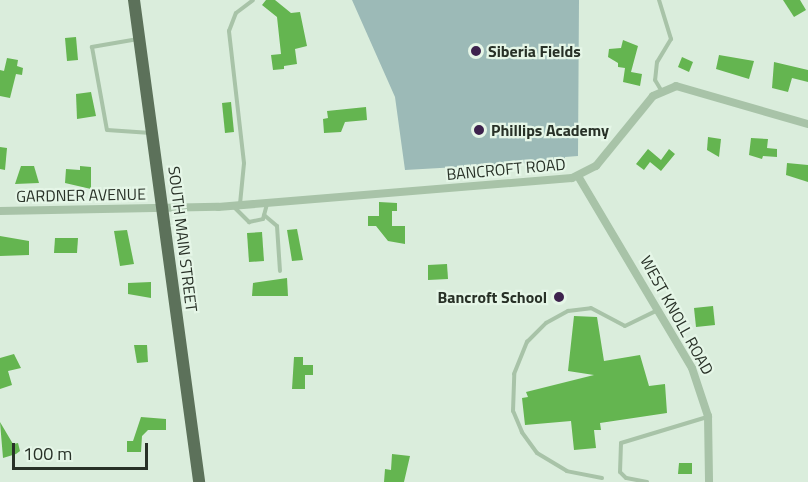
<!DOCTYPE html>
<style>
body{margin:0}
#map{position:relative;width:808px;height:482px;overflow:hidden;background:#daeddc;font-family:"Titillium Web",sans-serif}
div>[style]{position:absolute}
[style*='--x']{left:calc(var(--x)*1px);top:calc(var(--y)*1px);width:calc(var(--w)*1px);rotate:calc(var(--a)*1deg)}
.green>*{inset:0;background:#9cbab7}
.building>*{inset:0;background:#64b550}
.lane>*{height:4px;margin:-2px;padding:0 2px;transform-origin:2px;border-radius:2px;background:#a8c3a8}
.street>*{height:8px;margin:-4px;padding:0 4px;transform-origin:4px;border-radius:4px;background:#a8c3a8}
.primary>*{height:12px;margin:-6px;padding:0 6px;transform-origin:6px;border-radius:6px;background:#5c715a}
.dots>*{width:16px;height:16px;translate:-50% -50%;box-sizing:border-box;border:3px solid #e5f6e7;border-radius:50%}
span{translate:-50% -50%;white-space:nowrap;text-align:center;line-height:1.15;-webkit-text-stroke:4.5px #e5f6e7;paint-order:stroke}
.poi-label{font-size:16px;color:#283127;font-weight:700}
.left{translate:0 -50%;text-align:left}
.right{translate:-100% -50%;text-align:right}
.street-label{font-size:16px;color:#283127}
.scale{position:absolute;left:12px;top:443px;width:136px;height:27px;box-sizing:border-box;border:3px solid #283127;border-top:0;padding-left:8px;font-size:18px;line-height:21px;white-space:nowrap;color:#283127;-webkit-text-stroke:4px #e5f6e7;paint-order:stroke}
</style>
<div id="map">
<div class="green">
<i style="clip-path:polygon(352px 0,579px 0,578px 156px,565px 157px,565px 161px,405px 170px,395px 97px)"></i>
</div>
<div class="building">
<i style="clip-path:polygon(266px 0,275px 0,291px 13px,300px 12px,307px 46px,295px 49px,297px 64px,284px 66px,284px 69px,273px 70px,271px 55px,281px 54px,277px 17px,262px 5px)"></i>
<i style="clip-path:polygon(783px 0,800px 0,806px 10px,794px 17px)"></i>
<i style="clip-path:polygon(76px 37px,78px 60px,67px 61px,65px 38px)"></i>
<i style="clip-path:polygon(623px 40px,638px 46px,631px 72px,642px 74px,640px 86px,623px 82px,625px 68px,618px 67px,618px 63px,608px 57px,609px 49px,621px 48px)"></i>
<i style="clip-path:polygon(719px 55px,754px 61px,749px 79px,716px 69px)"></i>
<i style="clip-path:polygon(682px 57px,693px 62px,689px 72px,678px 67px)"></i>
<i style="clip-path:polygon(7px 58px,18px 60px,17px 66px,23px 68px,22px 75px,16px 74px,10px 98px,0 96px,0 70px,4px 71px)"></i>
<i style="clip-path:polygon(774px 62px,808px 70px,808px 82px,792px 78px,788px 92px,772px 88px)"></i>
<i style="clip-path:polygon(91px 92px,96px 116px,77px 119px,76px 94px)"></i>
<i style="clip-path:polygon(231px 102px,234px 132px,225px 133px,222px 103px)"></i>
<i style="clip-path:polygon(366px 107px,367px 120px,345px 122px,341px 132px,324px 133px,323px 119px,328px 118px,327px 111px)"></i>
<i style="clip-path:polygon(708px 137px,721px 139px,719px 157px,707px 150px)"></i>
<i style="clip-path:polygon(751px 138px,768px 139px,767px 148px,777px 149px,777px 157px,763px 156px,762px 159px,749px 155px)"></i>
<i style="clip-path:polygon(0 147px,7px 148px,5px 170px,0 169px)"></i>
<i style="clip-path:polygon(648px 149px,661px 160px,669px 149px,675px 154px,661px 171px,650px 162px,644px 170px,636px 164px)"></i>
<i style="clip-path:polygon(787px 163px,808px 165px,808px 182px,786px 175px)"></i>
<i style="clip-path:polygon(21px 166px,34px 166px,39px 183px,15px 184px)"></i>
<i style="clip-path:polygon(80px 166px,91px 167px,91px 189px,65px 183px,66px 169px,80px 170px)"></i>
<i style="clip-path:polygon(379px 202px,397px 203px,397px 211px,392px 211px,392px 226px,405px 226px,405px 244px,388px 241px,376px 226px,368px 226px,368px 216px,379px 216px)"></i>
<i style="clip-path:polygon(297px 229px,303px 260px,292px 261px,287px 230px)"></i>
<i style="clip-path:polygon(127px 230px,134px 264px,120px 266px,114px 231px)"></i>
<i style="clip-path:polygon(262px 232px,264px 261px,249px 262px,247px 233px)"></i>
<i style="clip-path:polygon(0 236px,29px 241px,29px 255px,0 256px)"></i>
<i style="clip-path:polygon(55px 238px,78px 238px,77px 253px,54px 253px)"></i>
<i style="clip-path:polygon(447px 264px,448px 279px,428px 280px,428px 265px)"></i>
<i style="clip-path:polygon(287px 278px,288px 296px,252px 296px,253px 283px)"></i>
<i style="clip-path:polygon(151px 282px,151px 298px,128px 294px,128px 283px)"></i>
<i style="clip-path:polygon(713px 306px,715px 325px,696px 327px,694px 308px)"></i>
<i style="clip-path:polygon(574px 316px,597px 317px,604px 361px,640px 355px,649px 386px,665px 384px,667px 413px,600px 423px,601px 430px,594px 430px,596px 448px,574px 450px,571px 421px,525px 425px,522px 398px,528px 397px,526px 392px,594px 375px,568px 371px)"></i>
<i style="clip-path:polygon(134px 345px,147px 345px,148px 362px,137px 363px)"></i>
<i style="clip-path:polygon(14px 354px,21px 368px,8px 371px,12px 385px,0 389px,0 358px)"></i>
<i style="clip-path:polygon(294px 357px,303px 357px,303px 365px,313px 365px,313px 375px,305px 375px,305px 389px,292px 389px)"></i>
<i style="clip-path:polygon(141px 417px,166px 419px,166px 430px,148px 430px,142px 436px,141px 452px,127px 452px,127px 441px,133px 441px)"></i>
<i style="clip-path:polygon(0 422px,13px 444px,18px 443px,20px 451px,16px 454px,3px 458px)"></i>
<i style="clip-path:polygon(392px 454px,410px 456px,404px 482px,384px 482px,385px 469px,391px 470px)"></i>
<i style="clip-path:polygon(679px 463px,692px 463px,692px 474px,678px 474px)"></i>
</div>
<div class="lane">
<i style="--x:659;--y:0;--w:41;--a:72.9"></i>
<i style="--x:671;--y:39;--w:27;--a:121"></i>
<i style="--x:657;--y:62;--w:18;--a:96"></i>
<i style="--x:655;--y:80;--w:12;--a:59"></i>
<i style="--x:138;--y:39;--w:47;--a:170.1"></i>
<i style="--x:92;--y:47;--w:84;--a:79.8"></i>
<i style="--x:107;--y:130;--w:44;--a:3.9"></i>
<i style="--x:240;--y:204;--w:41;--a:-84.4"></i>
<i style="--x:244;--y:163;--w:133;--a:-96.5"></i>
<i style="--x:229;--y:31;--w:19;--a:-69"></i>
<i style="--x:236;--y:13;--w:21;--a:-37"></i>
<i style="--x:233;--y:206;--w:23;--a:45"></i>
<i style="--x:249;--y:222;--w:14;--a:-12"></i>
<i style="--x:263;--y:219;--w:16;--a:-75"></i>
<i style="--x:264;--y:215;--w:17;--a:40"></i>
<i style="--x:277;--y:226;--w:45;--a:86.2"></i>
<i style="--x:602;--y:478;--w:36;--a:-169"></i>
<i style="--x:567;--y:471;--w:35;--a:-149"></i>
<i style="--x:537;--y:453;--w:26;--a:-126"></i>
<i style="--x:522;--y:432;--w:23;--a:-113"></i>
<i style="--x:513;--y:411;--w:37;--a:-88"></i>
<i style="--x:514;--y:374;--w:35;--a:-68"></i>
<i style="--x:527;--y:342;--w:27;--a:-45"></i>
<i style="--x:546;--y:323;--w:25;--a:-29"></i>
<i style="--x:568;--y:311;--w:23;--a:-7"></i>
<i style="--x:591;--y:308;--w:38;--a:28"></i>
<i style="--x:625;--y:326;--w:34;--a:-26"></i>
<i style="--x:647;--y:482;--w:21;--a:-169"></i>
<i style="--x:626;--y:478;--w:8;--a:-135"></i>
<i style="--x:620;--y:472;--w:29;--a:-88"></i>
<i style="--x:621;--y:443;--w:90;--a:-16.8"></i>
</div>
<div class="street">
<i style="--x:578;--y:176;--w:223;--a:59.3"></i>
<i style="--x:692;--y:368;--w:51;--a:71.6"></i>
<i style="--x:708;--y:416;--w:66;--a:89.1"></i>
<i style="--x:0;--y:211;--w:218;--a:-1.1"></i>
<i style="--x:218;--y:207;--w:355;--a:-4.7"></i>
<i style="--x:572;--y:178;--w:27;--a:-27"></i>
<i style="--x:596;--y:166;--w:90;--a:-50.8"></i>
<i style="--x:653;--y:96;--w:25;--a:-23"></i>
<i style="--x:676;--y:86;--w:137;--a:16.1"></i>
</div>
<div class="primary">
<i style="--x:134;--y:0;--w:486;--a:82.3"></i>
</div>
<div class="dots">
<i style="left:476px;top:51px;background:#3d224d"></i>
<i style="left:479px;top:130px;background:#3d224d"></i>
<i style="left:559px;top:297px;background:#3d224d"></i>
</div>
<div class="poi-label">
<span class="left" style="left:488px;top:51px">Siberia Fields</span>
<span class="left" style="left:491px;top:130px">Phillips Academy</span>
<span class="right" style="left:547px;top:297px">Bancroft School</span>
</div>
<div class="street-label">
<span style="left:506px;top:169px;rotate:-5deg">BANCROFT ROAD</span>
<span style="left:81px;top:195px;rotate:-1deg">GARDNER AVENUE</span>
<span style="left:183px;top:239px;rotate:83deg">SOUTH MAIN STREET</span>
<span style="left:677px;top:315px;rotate:61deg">WEST KNOLL ROAD</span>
</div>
<div class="scale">100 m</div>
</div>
